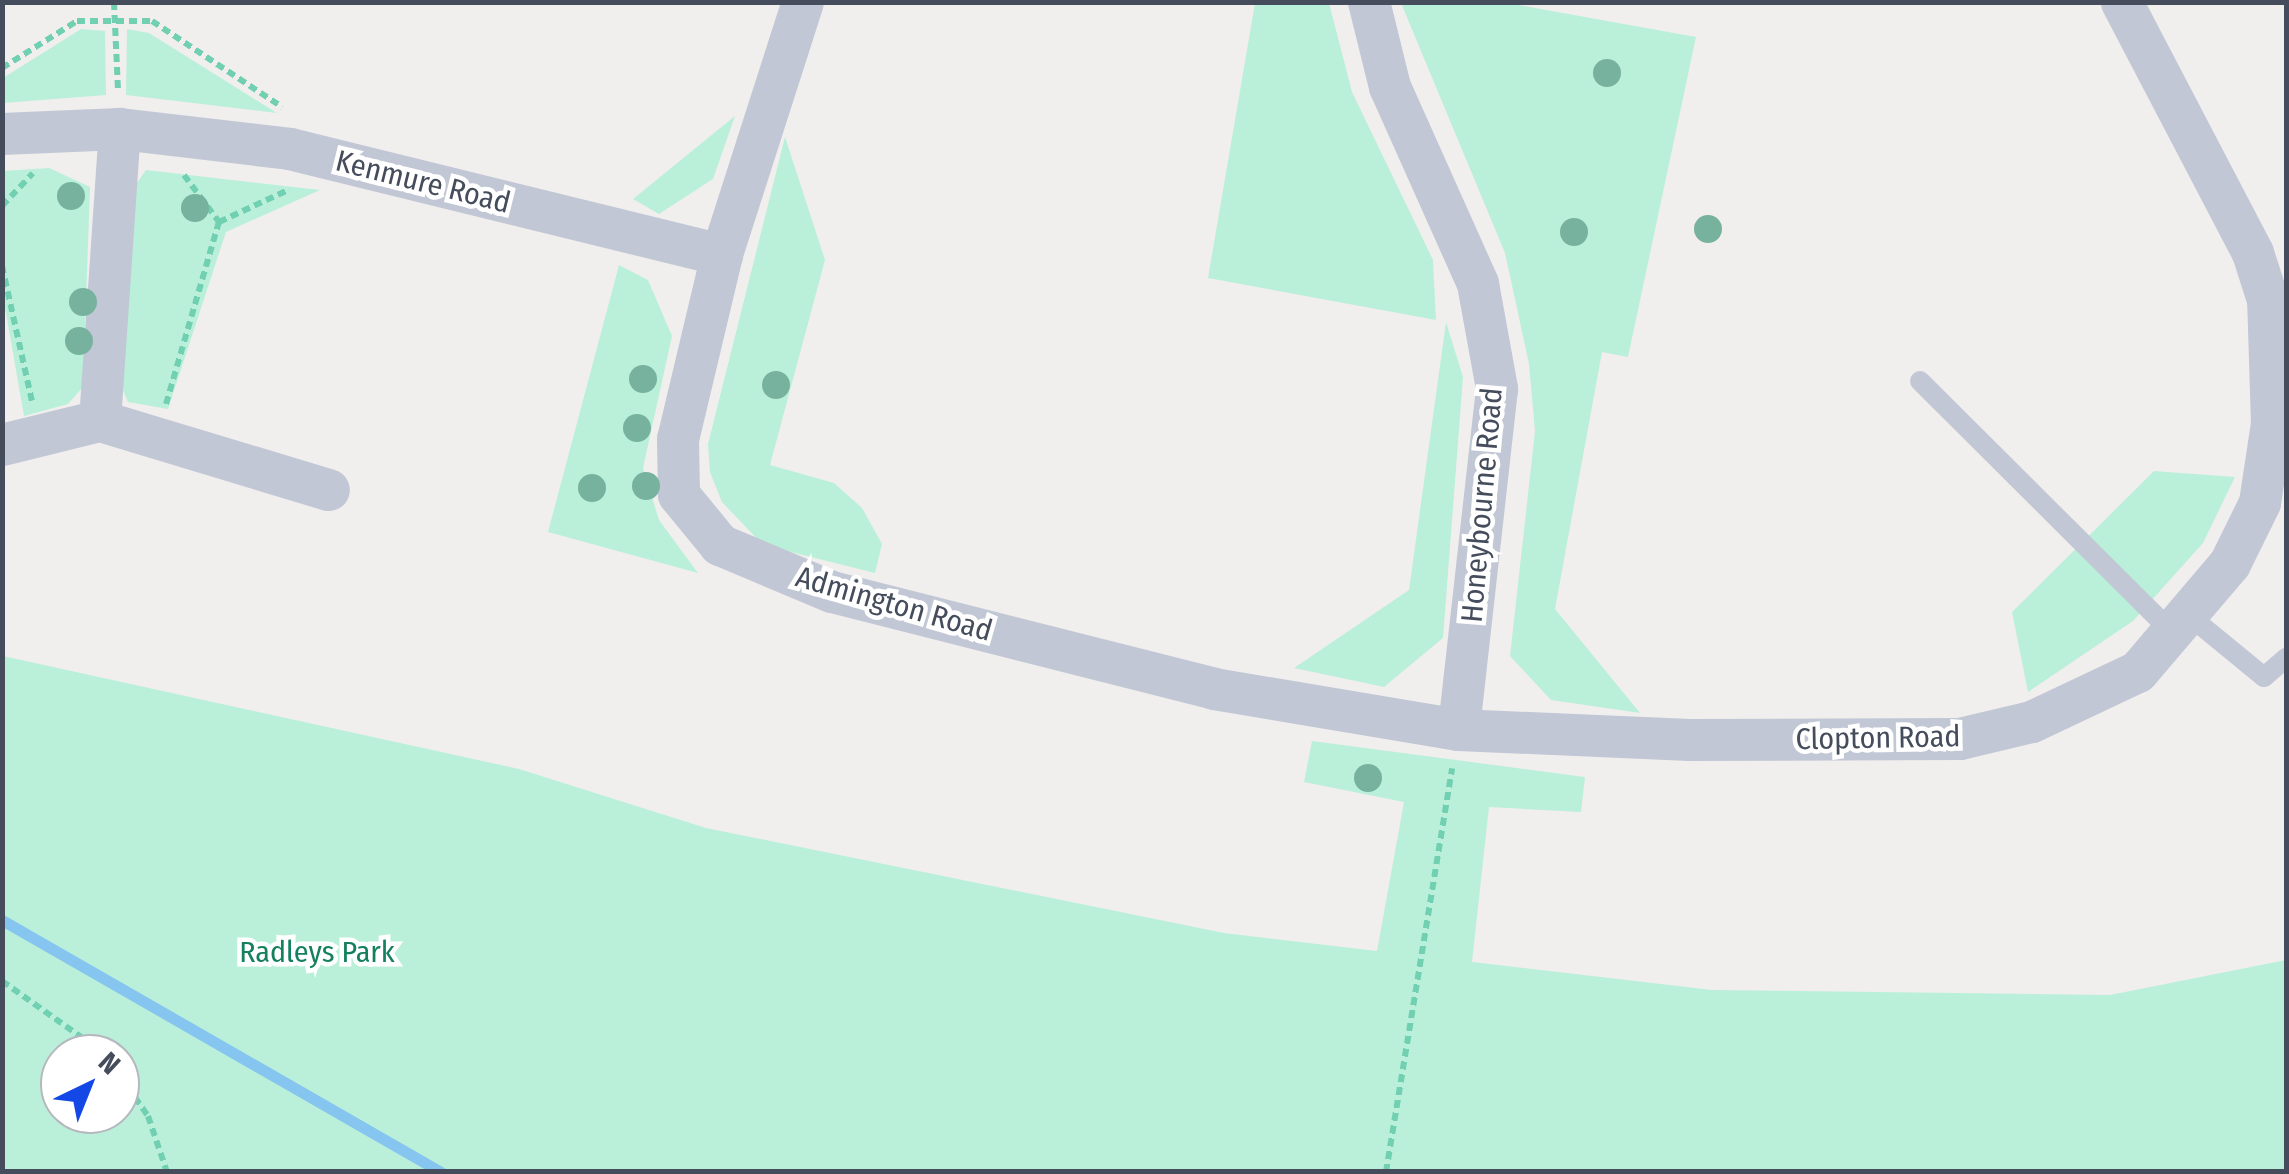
<!DOCTYPE html>
<style>
body{margin:0}
#map{position:relative;width:2289px;height:1174px;overflow:hidden;background:#f1eeee;font-family:"Fira Sans Condensed",sans-serif}
div>[style]{position:absolute}
[style*='--x']{left:calc(var(--x)*1px);top:calc(var(--y)*1px);width:calc(var(--w)*1px);rotate:calc(var(--a)*1deg)}
.green>*{inset:0;background:#baf0d9}
.stream>*{height:11px;margin:-5.5px;padding:0 5.5px;transform-origin:5.5px;border-radius:5.5px;background:#86c5ef}
.path>*{height:6px;margin-top:-3px;transform-origin:0;background:repeating-linear-gradient(90deg,#71cfb2 0 8px,transparent 0 13px)}
.service>*{height:20px;margin:-10px;padding:0 10px;transform-origin:10px;border-radius:10px;background:#c1c7d4}
.minor>*{height:42px;margin:-21px;padding:0 21px;transform-origin:21px;border-radius:21px;background:#c1c7d4}
.trees>*{width:28px;height:28px;margin:-14px;border-radius:50%;background:#77b29f}
span{translate:-50% -50%;white-space:nowrap;text-align:center;line-height:1.15;-webkit-text-stroke:9px #fff;paint-order:stroke}
.street-label{font-size:30px;color:#454d5c}
.park-label{font-size:30px;color:#14805e}
.frame{position:absolute;inset:0;border:5px solid #454d5c;pointer-events:none}
.north{position:absolute;left:40px;top:1034px;width:100px;height:100px;box-sizing:border-box;background:#fff;border:2px solid #b5b8be;border-radius:50%;rotate:43deg;font-size:28px;font-weight:700;line-height:40px;text-align:center;color:#454d5c}
.north::after{content:'';display:block;margin:auto;width:35px;height:45px;background:#1348e6;clip-path:polygon(50% 0,100% 100%,50% 72%,0 100%)}
</style>
<div id="map">
<div class="green">
<i style="clip-path:polygon(1255px 3px,1329px 3px,1352px 92px,1433px 260px,1436px 320px,1208px 278px)"></i>
<i style="clip-path:polygon(1401px 3px,1507px 3px,1696px 37px,1628px 357px,1602px 352px,1555px 609px,1640px 713px,1551px 700px,1510px 656px,1535px 431px,1529px 364px,1505px 253px)"></i>
<i style="clip-path:polygon(81px 29px,105px 31px,106px 95px,3px 103px,3px 78px)"></i>
<i style="clip-path:polygon(127px 29px,149px 33px,277px 113px,126px 95px)"></i>
<i style="clip-path:polygon(735px 116px,713px 179px,659px 214px,633px 199px)"></i>
<i style="clip-path:polygon(785px 137px,825px 260px,770px 465px,834px 483px,862px 508px,882px 544px,875px 573px,763px 545px,722px 502px,710px 472px,708px 444px)"></i>
<i style="clip-path:polygon(49px 168px,90px 187px,83px 387px,68px 404px,24px 416px,3px 296px,2px 171px)"></i>
<i style="clip-path:polygon(146px 170px,320px 190px,226px 232px,168px 409px,128px 402px,118px 378px,134px 187px)"></i>
<i style="clip-path:polygon(619px 265px,648px 280px,672px 336px,643px 468px,659px 520px,698px 573px,548px 532px)"></i>
<i style="clip-path:polygon(1446px 322px,1463px 377px,1443px 638px,1384px 687px,1294px 668px,1409px 590px)"></i>
<i style="clip-path:polygon(2154px 471px,2235px 477px,2203px 543px,2133px 621px,2028px 692px,2012px 612px)"></i>
<i style="clip-path:polygon(evenodd,3px 656px,519px 769px,706px 828px,1224px 933px,1377px 951px,1404px 802px,1304px 782px,1312px 741px,1585px 777px,1581px 812px,1489px 807px,1472px 962px,1712px 990px,2110px 995px,2286px 960px,2286px 1171px,3px 1171px,3px 656px,60px 1054px,120px 1054px,120px 1114px,60px 1114px,60px 1054px)"></i>
</div>
<div class="stream">
<i style="--x:2;--y:920;--w:506;--a:29.86"></i>
</div>
<div class="path">
<i style="--x:114;--y:2;--w:89;--a:87.4"></i>
<i style="--x:2;--y:68;--w:89;--a:-32.1"></i>
<i style="--x:77;--y:21;--w:75;--a:0"></i>
<i style="--x:152;--y:21;--w:156;--a:33.5"></i>
<i style="--x:184;--y:175;--w:59;--a:53.3"></i>
<i style="--x:2;--y:206;--w:45;--a:-46.8"></i>
<i style="--x:2;--y:266;--w:138;--a:77.5"></i>
<i style="--x:166;--y:404;--w:190;--a:-73.8"></i>
<i style="--x:219;--y:222;--w:78;--a:-24.9"></i>
<i style="--x:2;--y:981;--w:126;--a:35.3"></i>
<i style="--x:120;--y:1076;--w:49;--a:55"></i>
<i style="--x:148;--y:1116;--w:59;--a:71.3"></i>
<i style="--x:1386;--y:1172;--w:409;--a:-80.7"></i>
</div>
<div class="service">
<i style="--x:1920;--y:381;--w:359;--a:44.9"></i>
<i style="--x:2192;--y:618;--w:93;--a:39.3"></i>
<i style="--x:2264;--y:677;--w:29;--a:-41"></i>
</div>
<div class="minor">
<i style="--x:803;--y:2;--w:266;--a:107.8"></i>
<i style="--x:722;--y:255;--w:189;--a:103.4"></i>
<i style="--x:678;--y:439;--w:56;--a:89"></i>
<i style="--x:679;--y:495;--w:65;--a:50.6"></i>
<i style="--x:720;--y:545;--w:121;--a:22.8"></i>
<i style="--x:832;--y:592;--w:394;--a:14.2"></i>
<i style="--x:1214;--y:689;--w:248;--a:9.5"></i>
<i style="--x:1459;--y:730;--w:231;--a:2.5"></i>
<i style="--x:1690;--y:740;--w:270;--a:-0.2"></i>
<i style="--x:1960;--y:739;--w:74;--a:-13.3"></i>
<i style="--x:2032;--y:722;--w:117;--a:-25.3"></i>
<i style="--x:2138;--y:672;--w:142;--a:-49.6"></i>
<i style="--x:2230;--y:564;--w:68;--a:-63.8"></i>
<i style="--x:2260;--y:503;--w:80;--a:-81.4"></i>
<i style="--x:2272;--y:424;--w:124;--a:-91.8"></i>
<i style="--x:2268;--y:300;--w:49;--a:-107.7"></i>
<i style="--x:2253;--y:253;--w:283;--a:-117.6"></i>
<i style="--x:1369;--y:2;--w:88;--a:76.1"></i>
<i style="--x:1390;--y:87;--w:216;--a:65.9"></i>
<i style="--x:1478;--y:284;--w:107;--a:79.7"></i>
<i style="--x:1497;--y:389;--w:343;--a:96.4"></i>
<i style="--x:2;--y:134;--w:118;--a:-2.4"></i>
<i style="--x:120;--y:129;--w:171;--a:6.7"></i>
<i style="--x:290;--y:149;--w:445;--a:13.8"></i>
<i style="--x:100;--y:421;--w:293;--a:-86.1"></i>
<i style="--x:2;--y:445;--w:101;--a:-13.8"></i>
<i style="--x:100;--y:421;--w:239;--a:16.8"></i>
</div>
<div class="trees">
<i style="left:1607px;top:73px"></i>
<i style="left:71px;top:196px"></i>
<i style="left:195px;top:208px"></i>
<i style="left:1708px;top:229px"></i>
<i style="left:1574px;top:232px"></i>
<i style="left:83px;top:302px"></i>
<i style="left:79px;top:341px"></i>
<i style="left:643px;top:379px"></i>
<i style="left:776px;top:385px"></i>
<i style="left:637px;top:428px"></i>
<i style="left:646px;top:486px"></i>
<i style="left:592px;top:488px"></i>
<i style="left:1368px;top:778px"></i>
</div>
<div class="street-label">
<span style="left:423px;top:182px;rotate:14deg">Kenmure Road</span>
<span style="left:1482px;top:505px;rotate:-85deg">Honeybourne Road</span>
<span style="left:894px;top:604px;rotate:16deg">Admington Road</span>
<span style="left:1878px;top:738px;rotate:-1deg">Clopton Road</span>
</div>
<div class="park-label">
<span style="left:317px;top:952px">Radleys Park</span>
</div>
<div class="frame"></div>
<div class="north">N</div>
</div>
